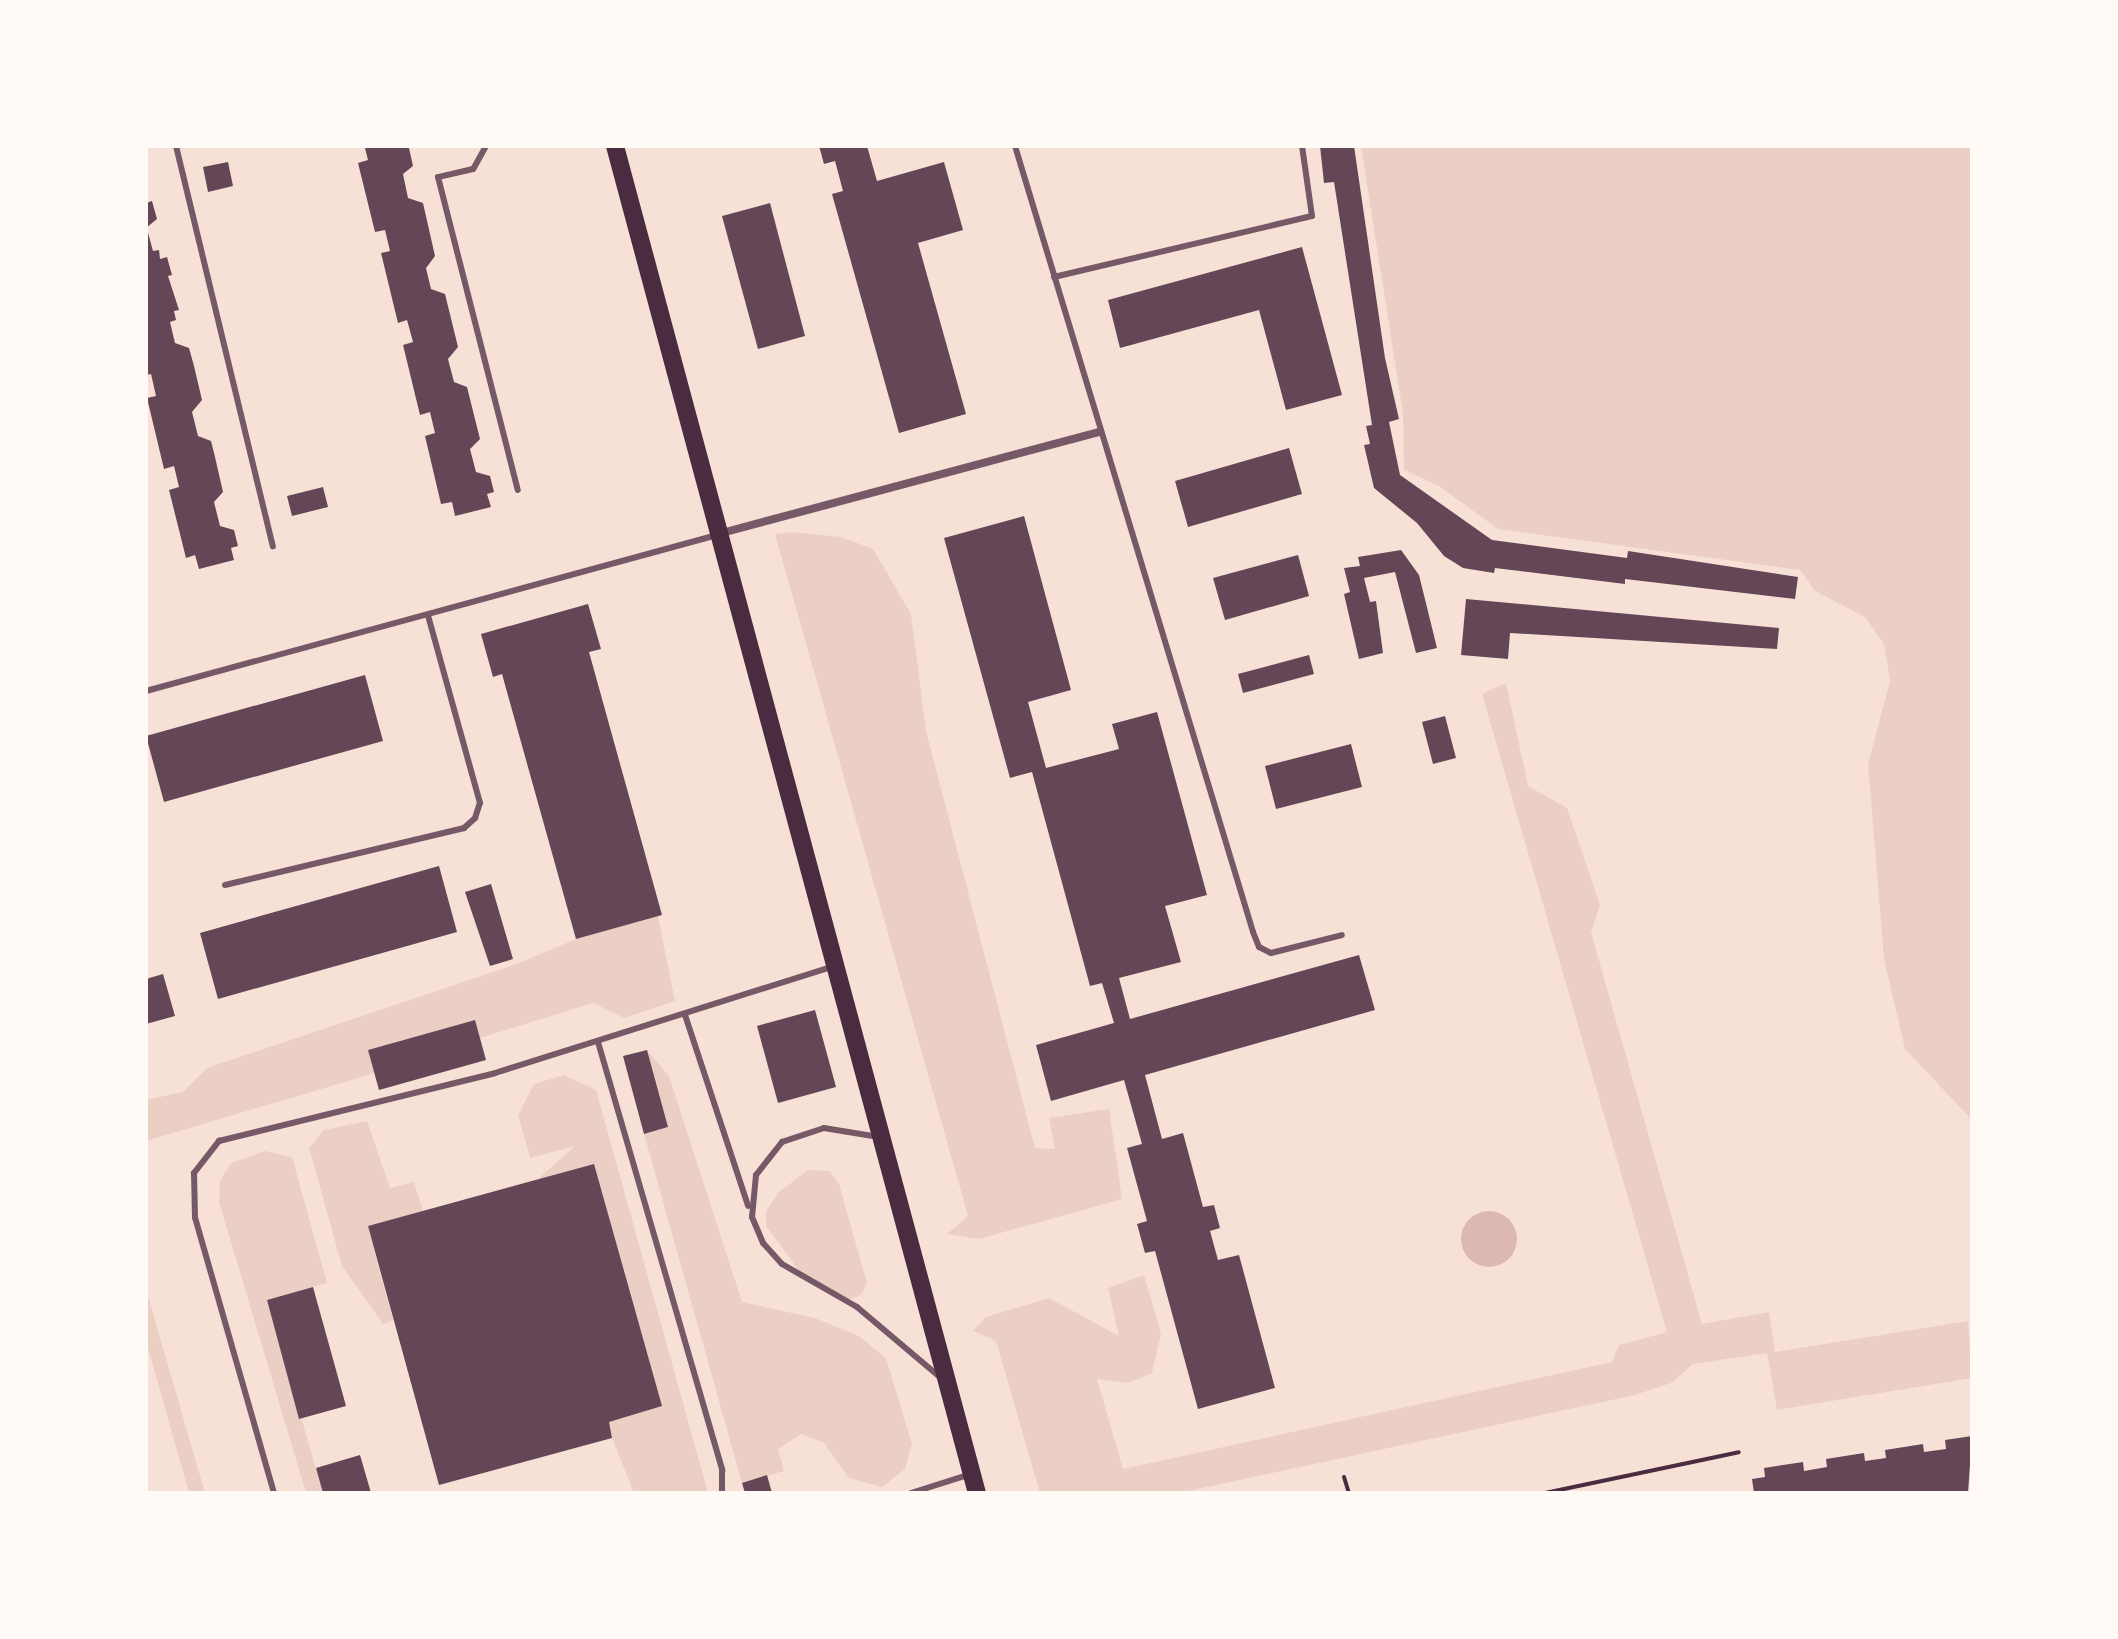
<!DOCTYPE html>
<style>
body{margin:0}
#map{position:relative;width:2118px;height:1639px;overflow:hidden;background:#f7e1d7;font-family:"DM Sans",sans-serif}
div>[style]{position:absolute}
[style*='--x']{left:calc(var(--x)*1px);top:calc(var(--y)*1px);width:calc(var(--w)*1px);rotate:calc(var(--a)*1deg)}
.green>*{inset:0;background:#ebcfc5}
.water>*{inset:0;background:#dcb8b0}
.round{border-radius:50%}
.building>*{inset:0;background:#644757}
.path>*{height:4px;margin:-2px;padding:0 2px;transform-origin:2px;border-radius:2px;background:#4a2c40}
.service>*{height:6px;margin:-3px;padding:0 3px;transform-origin:3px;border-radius:3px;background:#755966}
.minor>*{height:8px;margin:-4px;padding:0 4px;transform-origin:4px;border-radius:4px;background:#755966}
.primary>*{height:18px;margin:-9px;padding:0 9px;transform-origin:9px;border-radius:9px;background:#4a2c40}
span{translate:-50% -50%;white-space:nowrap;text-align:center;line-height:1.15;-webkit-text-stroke:6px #fffaf5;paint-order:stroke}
.frame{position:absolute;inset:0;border:148px solid #fffaf5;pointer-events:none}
</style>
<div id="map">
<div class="green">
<i style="clip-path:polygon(1361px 146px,1972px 146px,1972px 1120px,1905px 1049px,1884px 959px,1868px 764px,1890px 681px,1884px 644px,1865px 617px,1815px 591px,1800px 570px,1498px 529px,1439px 486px,1404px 470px,1403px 414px)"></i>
<i style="clip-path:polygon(792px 532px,841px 537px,873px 549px,911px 614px,926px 731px,1035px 1148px,1055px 1149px,1049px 1118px,1109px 1109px,1122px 1199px,979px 1239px,947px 1234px,968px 1216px,775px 534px)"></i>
<i style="clip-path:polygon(1506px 683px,1528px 786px,1567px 808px,1600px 905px,1591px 932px,1702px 1324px,1769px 1312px,1775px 1352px,1968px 1321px,1972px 1378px,1777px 1410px,1767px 1353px,1693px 1364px,1671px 1383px,1635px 1395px,1179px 1493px,1040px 1493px,996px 1341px,973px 1331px,986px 1317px,1049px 1298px,1119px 1336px,1108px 1288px,1144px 1275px,1161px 1334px,1152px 1373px,1128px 1383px,1097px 1379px,1123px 1469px,1612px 1362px,1619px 1345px,1667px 1332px,1482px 694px)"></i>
<i style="clip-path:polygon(658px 916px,675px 1001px,624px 1018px,593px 1003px,480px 1038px,475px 1020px,368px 1050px,375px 1073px,146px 1141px,146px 1100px,183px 1092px,207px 1068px,514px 965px,576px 939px)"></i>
<i style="clip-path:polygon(647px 1050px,669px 1076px,742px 1302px,815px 1318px,859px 1336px,886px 1358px,912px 1444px,905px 1469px,882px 1487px,849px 1478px,824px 1443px,801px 1434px,778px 1449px,784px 1471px,742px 1483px,644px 1134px,668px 1127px)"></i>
<i style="clip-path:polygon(564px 1075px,596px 1090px,708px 1493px,634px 1493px,612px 1438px,537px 1180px,575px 1146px,530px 1158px,518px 1115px,534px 1084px)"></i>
<i style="clip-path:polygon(367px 1121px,390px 1188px,414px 1182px,423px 1211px,368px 1227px,393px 1320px,383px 1324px,342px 1266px,309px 1148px,324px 1130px)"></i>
<i style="clip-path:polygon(265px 1151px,292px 1157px,327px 1283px,267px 1300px,323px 1493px,306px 1493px,219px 1202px,220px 1181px,231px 1163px)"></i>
<i style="clip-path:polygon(808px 1170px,830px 1171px,839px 1184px,867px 1283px,861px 1295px,848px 1300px,806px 1280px,766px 1226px,766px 1211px,779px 1192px)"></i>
<i style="clip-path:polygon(146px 1289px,205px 1493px,189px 1493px,146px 1341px)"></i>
</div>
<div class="water">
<i class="round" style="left:1461px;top:1211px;width:56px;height:56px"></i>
</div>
<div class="building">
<i style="clip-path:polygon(402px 146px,409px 148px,413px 166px,403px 174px,408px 198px,423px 203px,435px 256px,426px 268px,431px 289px,445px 294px,458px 347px,448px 359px,454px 382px,467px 387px,480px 439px,470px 449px,476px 472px,490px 476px,494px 492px,487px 494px,491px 507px,455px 516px,452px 502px,441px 504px,425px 436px,435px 433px,430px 412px,420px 415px,403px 345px,413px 342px,407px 320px,398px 323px,381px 253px,390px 251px,385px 230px,375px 232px,358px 163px,368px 160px,365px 148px)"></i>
<i style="clip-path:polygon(819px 146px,867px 146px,877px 181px,944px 162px,963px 230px,918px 243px,966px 414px,899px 433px,832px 194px,843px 191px,835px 161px,824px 164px)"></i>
<i style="clip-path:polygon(1320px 146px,1354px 146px,1385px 358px,1399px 419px,1389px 422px,1400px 475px,1492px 540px,1627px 558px,1628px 551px,1798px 577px,1795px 599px,1625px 579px,1625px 584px,1495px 568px,1494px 573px,1463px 568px,1444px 556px,1417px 523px,1374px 488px,1364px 445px,1370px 444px,1366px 426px,1372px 425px,1334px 182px,1324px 183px)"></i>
<i style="clip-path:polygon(228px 162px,233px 186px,208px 192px,203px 167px)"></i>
<i style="clip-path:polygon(152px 201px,157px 219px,146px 228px,146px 203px)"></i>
<i style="clip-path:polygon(770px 203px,805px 336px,758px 349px,722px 216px)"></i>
<i style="clip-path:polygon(147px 229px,153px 251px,159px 250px,160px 259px,167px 257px,172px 275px,168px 276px,179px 310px,174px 311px,176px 320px,170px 322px,175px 343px,189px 348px,194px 366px,202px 400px,192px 412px,198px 436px,211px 441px,215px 457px,223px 492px,214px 502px,220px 526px,234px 530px,238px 546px,231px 548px,234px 560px,199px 569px,195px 555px,186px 558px,169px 490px,179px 487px,174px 466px,164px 469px,147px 398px,156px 396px,151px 374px,146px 375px)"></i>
<i style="clip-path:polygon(1302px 247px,1342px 395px,1286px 410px,1259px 310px,1120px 348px,1108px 300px)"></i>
<i style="clip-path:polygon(1289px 448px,1302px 494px,1188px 527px,1175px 481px)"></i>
<i style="clip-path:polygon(323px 487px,328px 507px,292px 516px,287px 496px)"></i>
<i style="clip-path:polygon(1024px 516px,1071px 690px,1028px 702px,1046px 768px,1119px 749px,1112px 724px,1157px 712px,1207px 895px,1165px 906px,1181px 962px,1119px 978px,1130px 1019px,1359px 955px,1375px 1010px,1145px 1075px,1162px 1139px,1183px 1133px,1203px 1207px,1214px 1205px,1220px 1228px,1210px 1231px,1218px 1260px,1239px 1255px,1275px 1388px,1198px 1409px,1155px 1251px,1145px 1253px,1137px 1224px,1147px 1221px,1127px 1148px,1142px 1144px,1124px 1080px,1051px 1101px,1036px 1045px,1114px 1023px,1102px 983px,1090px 986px,1032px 772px,1010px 778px,944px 538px)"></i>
<i style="clip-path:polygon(1401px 550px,1419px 575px,1437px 648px,1416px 653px,1395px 572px,1364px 578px,1370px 602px,1376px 601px,1383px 653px,1359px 659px,1344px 594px,1350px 592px,1344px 568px,1360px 566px,1358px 557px)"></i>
<i style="clip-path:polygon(1298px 555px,1309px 596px,1225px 620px,1213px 578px)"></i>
<i style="clip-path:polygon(1466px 599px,1779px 628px,1777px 649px,1510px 633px,1508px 659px,1461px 655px)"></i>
<i style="clip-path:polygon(588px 604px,601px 649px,589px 652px,662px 915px,576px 939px,502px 674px,493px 677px,481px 634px)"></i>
<i style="clip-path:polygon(1309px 655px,1314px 674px,1243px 693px,1238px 674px)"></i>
<i style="clip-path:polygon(365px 675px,383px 741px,164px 802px,146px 736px)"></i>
<i style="clip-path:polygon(1445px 716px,1456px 758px,1433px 764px,1422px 722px)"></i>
<i style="clip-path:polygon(1351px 744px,1362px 787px,1276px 809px,1265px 766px)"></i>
<i style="clip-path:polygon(439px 866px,457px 932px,218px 999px,200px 933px)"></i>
<i style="clip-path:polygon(491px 884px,513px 959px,490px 966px,465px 892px)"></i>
<i style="clip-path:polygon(163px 974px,175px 1016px,146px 1024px,146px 979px)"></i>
<i style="clip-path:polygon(815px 1010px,836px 1087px,778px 1103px,757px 1026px)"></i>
<i style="clip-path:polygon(475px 1020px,486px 1060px,379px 1090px,368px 1050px)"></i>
<i style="clip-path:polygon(647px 1050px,668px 1127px,644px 1134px,623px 1056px)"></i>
<i style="clip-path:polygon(594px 1164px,662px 1406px,609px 1422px,612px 1438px,439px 1485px,368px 1226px)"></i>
<i style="clip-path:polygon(313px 1287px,346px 1406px,299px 1419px,267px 1300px)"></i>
<i style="clip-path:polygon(1972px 1436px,1968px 1493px,1754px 1493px,1752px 1479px,1765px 1477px,1764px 1468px,1803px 1462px,1804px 1471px,1827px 1467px,1826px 1459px,1864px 1453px,1865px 1461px,1886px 1458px,1885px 1450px,1923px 1444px,1924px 1452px,1946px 1449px,1945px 1440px)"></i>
<i style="clip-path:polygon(360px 1455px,371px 1493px,323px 1493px,316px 1468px)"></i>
<i style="clip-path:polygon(767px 1475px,772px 1493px,745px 1493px,742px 1483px)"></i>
</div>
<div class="path">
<i style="--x:1344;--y:1477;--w:17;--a:73"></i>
<i style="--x:1545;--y:1493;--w:198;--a:-11.9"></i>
</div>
<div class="service">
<i style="--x:176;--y:146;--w:412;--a:76.4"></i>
<i style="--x:486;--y:146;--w:26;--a:119"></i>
<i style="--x:473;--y:169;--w:36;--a:167"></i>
<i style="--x:438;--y:177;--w:323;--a:75.7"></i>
<i style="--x:1015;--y:146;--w:821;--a:73.15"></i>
<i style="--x:1253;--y:932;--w:16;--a:68"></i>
<i style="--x:1259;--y:947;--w:13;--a:27"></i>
<i style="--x:1271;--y:953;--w:73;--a:-14.2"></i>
<i style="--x:1054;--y:277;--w:265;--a:-13.3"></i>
<i style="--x:1312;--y:216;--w:71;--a:-98.1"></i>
<i style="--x:146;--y:691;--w:592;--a:-15.28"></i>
<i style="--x:225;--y:885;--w:246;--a:-13.4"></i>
<i style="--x:464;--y:828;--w:15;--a:-42"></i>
<i style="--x:475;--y:818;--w:16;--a:-72"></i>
<i style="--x:480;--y:803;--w:194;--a:-105.5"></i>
<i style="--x:685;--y:1015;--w:201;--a:71.7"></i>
<i style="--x:598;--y:1042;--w:446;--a:73.8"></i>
<i style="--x:722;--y:1470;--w:23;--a:90"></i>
<i style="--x:879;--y:1137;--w:56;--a:-170.7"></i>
<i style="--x:824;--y:1128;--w:44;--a:161.6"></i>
<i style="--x:782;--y:1142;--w:42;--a:128.2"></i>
<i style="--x:756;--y:1175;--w:42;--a:95.4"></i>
<i style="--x:752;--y:1217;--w:28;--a:67"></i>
<i style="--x:763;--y:1243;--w:28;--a:48"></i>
<i style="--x:782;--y:1264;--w:86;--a:29.8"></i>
<i style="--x:857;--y:1307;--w:110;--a:40.2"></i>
<i style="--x:274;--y:1493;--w:287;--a:-106"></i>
<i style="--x:195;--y:1217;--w:44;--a:-91.3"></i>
<i style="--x:194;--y:1173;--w:41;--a:-52"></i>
<i style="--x:219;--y:1141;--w:284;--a:-13.8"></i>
<i style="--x:495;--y:1073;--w:353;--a:-17.5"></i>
<i style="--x:911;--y:1493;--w:60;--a:-17.5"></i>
</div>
<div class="minor">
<i style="--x:718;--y:534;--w:395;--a:-15"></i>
</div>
<div class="primary">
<i style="--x:615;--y:146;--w:1395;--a:74.96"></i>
</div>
<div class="frame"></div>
</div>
